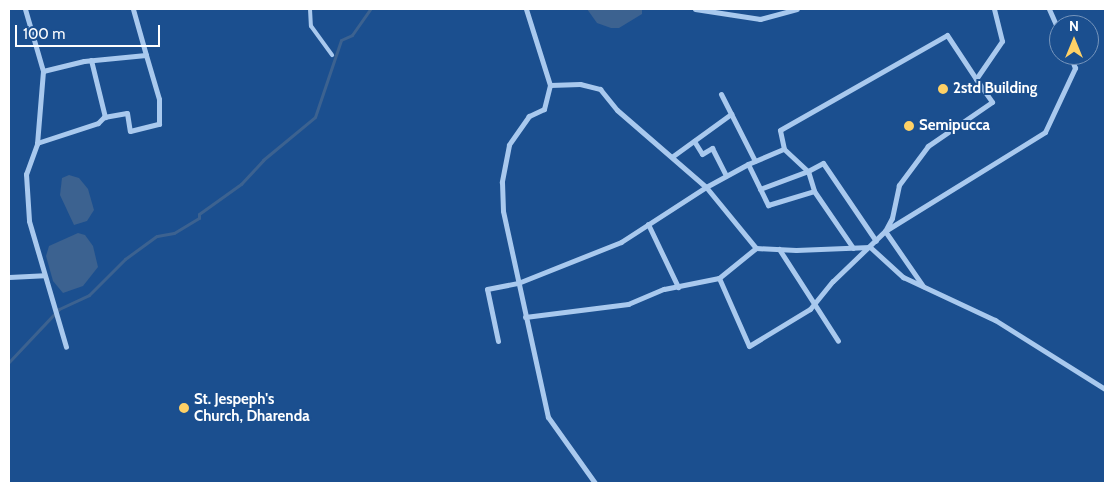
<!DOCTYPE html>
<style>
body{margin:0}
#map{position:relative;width:1114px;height:492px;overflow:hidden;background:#1b4f8f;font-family:Cabin,sans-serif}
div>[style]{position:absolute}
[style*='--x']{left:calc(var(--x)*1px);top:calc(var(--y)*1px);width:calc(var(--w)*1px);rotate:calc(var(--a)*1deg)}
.water>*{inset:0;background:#3c6290}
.stream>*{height:3px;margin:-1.5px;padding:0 1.5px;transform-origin:1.5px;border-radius:1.5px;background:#3c6290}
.service>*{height:4px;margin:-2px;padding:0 2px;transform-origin:2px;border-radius:2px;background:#a9c9ee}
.minor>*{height:5px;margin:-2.5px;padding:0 2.5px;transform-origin:2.5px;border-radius:2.5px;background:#a9c9ee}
.dots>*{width:14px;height:14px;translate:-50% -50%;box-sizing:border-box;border:2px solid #1b4f8f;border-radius:50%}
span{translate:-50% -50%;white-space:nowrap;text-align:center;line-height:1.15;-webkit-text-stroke:4px #1b4f8f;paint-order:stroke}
.poi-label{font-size:15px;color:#fff;font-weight:700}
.left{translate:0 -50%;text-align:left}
.frame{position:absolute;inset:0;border:10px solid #fff;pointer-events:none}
.north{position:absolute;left:1049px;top:15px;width:50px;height:50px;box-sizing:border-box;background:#1b4f8f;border:1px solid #7695bc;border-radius:50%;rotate:0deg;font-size:14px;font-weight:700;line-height:20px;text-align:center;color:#fff}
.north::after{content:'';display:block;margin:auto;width:18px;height:22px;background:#ffd166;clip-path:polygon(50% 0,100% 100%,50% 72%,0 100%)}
.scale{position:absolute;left:15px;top:25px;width:145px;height:22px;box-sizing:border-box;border:2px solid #fff;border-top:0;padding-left:6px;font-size:15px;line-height:18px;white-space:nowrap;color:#fff;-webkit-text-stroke:4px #1b4f8f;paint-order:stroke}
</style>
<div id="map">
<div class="water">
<i style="clip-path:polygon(587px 9px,642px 9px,642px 14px,619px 28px,611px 28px,597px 23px)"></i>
<i style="clip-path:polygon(69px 175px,79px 178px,88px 189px,94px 210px,87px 221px,74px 225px,60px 195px,62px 178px)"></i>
<i style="clip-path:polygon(78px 233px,85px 235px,93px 246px,98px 267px,83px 286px,63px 293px,53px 281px,46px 256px,49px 246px)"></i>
</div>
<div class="stream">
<i style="--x:9;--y:362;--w:73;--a:-46.7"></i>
<i style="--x:59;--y:309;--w:33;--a:-25"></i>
<i style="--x:89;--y:295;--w:51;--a:-45"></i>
<i style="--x:125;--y:259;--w:39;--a:-36"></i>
<i style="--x:157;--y:236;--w:17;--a:-10"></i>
<i style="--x:174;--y:233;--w:29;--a:-31"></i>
<i style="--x:199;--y:218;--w:4;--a:-90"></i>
<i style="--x:199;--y:214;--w:52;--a:-35.5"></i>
<i style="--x:241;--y:184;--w:33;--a:-47"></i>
<i style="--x:263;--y:160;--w:67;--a:-39.6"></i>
<i style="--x:315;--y:117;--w:81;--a:-71.3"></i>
<i style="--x:341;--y:40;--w:12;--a:-24"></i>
<i style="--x:352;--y:35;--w:32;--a:-55"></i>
</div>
<div class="service">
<i style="--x:310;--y:9;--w:17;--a:87"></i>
<i style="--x:311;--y:26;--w:36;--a:54"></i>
</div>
<div class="minor">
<i style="--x:25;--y:9;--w:65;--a:73.8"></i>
<i style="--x:43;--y:71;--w:73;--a:94.7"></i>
<i style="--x:37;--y:144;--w:32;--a:110"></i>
<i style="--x:26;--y:174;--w:47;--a:86.3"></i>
<i style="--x:29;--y:221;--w:131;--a:73.6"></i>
<i style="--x:526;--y:9;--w:80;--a:72.5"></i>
<i style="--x:550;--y:85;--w:25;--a:104"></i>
<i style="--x:544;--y:109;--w:17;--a:155"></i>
<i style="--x:529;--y:116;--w:35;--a:125"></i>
<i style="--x:509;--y:145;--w:38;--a:101"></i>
<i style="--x:502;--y:182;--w:29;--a:88"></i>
<i style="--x:503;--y:211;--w:211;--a:77.7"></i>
<i style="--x:548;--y:417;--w:81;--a:54.5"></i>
<i style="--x:695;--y:9;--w:66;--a:8.7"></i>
<i style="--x:760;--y:19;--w:38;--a:-15"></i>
<i style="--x:1049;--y:9;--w:24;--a:66"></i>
<i style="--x:91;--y:60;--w:59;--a:76.2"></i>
<i style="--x:43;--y:71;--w:42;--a:-13.7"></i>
<i style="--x:84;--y:61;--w:62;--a:-5.5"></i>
<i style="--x:146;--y:55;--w:48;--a:-105.8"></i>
<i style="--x:976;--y:79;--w:28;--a:55"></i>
<i style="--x:992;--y:102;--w:78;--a:145.5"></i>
<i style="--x:928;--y:146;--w:49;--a:126.6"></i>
<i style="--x:899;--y:185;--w:34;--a:102"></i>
<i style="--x:892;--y:218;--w:15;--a:118"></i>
<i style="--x:885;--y:231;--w:188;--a:-31.7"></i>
<i style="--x:1045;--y:132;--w:71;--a:-64.9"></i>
<i style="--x:1075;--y:68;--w:14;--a:-111"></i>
<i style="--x:550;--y:85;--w:30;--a:-2"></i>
<i style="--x:580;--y:84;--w:21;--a:14"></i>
<i style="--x:600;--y:89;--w:27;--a:51"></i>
<i style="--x:617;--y:110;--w:118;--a:40.9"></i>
<i style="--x:706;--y:187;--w:79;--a:50.7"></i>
<i style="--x:756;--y:248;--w:40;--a:2.9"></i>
<i style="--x:796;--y:250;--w:74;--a:-2.3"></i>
<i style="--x:870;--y:247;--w:45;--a:42.3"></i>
<i style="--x:903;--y:277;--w:102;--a:25.1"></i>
<i style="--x:995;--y:320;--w:130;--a:32.1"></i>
<i style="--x:721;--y:94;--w:75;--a:63.1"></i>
<i style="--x:694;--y:141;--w:15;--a:58"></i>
<i style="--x:702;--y:154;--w:12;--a:-31"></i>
<i style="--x:712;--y:148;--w:31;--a:63"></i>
<i style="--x:37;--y:143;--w:64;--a:-18.2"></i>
<i style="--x:98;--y:123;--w:8;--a:-45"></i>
<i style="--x:104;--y:117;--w:23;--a:-10"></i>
<i style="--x:127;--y:113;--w:18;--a:81"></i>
<i style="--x:130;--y:131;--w:30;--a:-14"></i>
<i style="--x:159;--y:124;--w:25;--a:-90"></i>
<i style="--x:159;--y:99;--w:46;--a:-106.5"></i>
<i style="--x:784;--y:149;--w:33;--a:43"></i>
<i style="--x:808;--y:171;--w:17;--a:-28"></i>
<i style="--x:823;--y:163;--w:94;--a:55.8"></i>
<i style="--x:673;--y:156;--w:72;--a:-35.9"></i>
<i style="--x:748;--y:164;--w:46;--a:64"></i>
<i style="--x:768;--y:205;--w:48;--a:-16.9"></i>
<i style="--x:814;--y:191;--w:69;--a:55.6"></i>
<i style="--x:760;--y:189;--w:51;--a:-20.6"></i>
<i style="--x:808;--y:171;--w:21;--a:73"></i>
<i style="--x:648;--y:224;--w:70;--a:64.5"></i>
<i style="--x:756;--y:248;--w:48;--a:141"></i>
<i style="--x:719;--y:278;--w:74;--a:66.2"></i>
<i style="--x:749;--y:346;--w:71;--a:-31.2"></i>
<i style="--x:810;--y:309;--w:36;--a:-51"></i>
<i style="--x:833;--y:281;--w:72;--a:-43.9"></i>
<i style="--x:885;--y:231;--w:67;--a:55.4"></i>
<i style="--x:779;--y:249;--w:109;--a:57.3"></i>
<i style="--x:9;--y:277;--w:35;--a:-3"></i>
<i style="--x:525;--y:317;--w:104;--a:-7.2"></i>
<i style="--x:628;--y:304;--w:39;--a:-23"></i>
<i style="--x:664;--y:289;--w:56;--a:-11.3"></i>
<i style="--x:498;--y:341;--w:53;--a:-101.9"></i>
<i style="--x:487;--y:289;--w:32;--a:-11"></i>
<i style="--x:518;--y:283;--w:111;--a:-21.7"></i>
<i style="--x:621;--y:242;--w:101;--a:-32.9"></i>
<i style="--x:706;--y:187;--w:48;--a:-28.7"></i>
<i style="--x:748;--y:164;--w:39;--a:-23"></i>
<i style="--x:784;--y:149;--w:19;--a:-102"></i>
<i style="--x:780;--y:130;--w:192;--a:-29.6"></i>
<i style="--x:947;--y:35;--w:53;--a:56.6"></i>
<i style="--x:976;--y:79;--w:46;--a:-55.6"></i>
<i style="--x:1002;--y:41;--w:33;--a:-104"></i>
</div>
<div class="dots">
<i style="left:943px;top:89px;background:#ffd166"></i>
<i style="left:909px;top:126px;background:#ffd166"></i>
<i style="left:184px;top:408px;background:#ffd166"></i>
</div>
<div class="poi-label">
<span class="left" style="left:953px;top:89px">2std Building</span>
<span class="left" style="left:919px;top:126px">Semipucca</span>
<span class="left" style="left:194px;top:408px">St. Jespeph's<br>Church, Dharenda</span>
</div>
<div class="frame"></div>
<div class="north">N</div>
<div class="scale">100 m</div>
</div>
